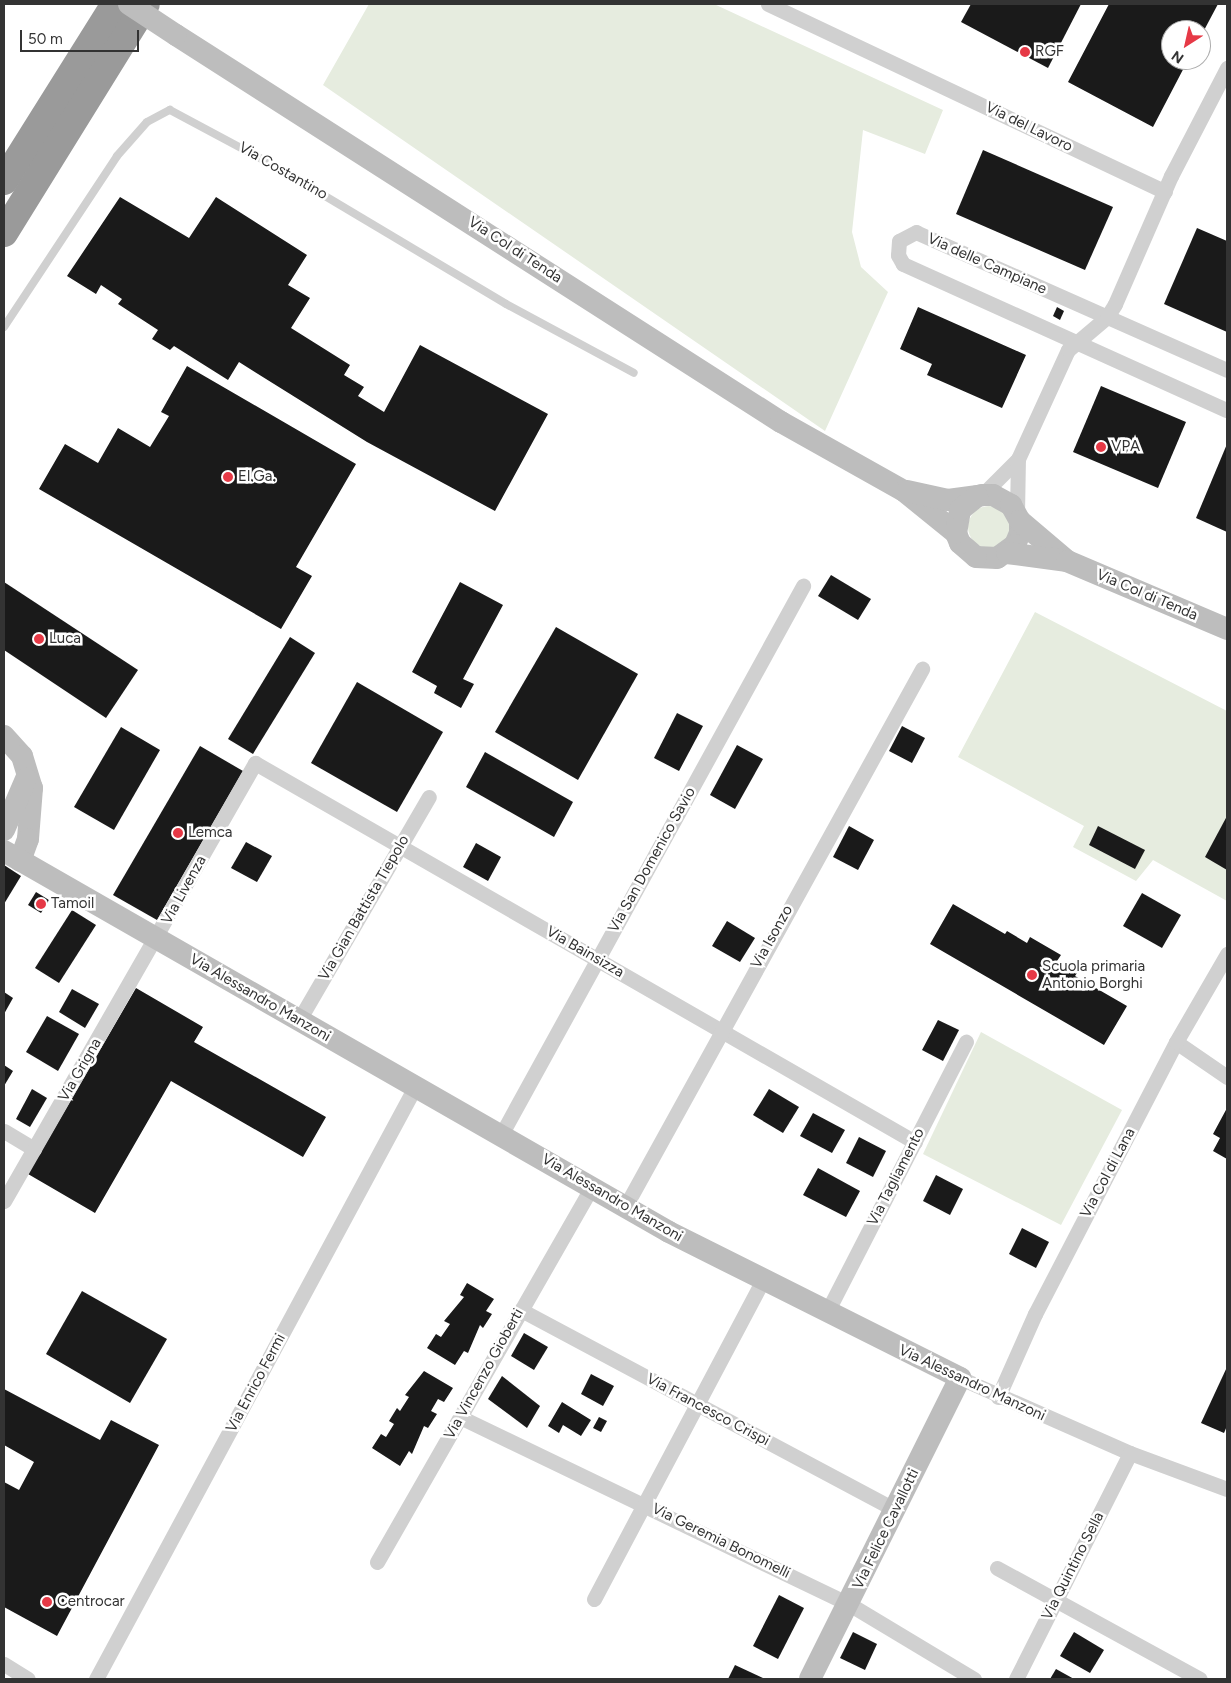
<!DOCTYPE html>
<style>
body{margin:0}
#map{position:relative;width:1231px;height:1683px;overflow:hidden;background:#fff;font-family:Figtree,sans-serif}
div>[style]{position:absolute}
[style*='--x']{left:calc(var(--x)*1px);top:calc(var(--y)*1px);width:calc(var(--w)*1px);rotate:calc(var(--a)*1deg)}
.green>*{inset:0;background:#e6ecdf}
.round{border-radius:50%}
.building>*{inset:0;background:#1a1a1a}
.lane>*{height:8px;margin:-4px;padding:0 4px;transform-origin:4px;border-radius:4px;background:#d0d0d0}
.street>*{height:15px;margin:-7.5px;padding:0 7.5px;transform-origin:7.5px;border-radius:7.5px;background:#d0d0d0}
.secondary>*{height:22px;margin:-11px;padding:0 11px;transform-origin:11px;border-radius:11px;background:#bdbdbd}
.highway>*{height:28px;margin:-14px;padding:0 14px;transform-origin:14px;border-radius:14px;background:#9a9a9a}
.secondary-bridge>*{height:22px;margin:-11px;padding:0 11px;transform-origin:11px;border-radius:11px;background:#bdbdbd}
.dots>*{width:14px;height:14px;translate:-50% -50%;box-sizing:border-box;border:2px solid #fff;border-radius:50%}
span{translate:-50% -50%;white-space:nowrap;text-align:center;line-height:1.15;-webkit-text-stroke:5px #fff;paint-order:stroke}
.poi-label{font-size:15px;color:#333}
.left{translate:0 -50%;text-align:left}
.street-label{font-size:15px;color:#333}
.frame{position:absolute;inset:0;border:5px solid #333;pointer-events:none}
.north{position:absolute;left:1161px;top:20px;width:50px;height:50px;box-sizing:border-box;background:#fff;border:1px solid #adadad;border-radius:50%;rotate:215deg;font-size:14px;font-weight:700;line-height:20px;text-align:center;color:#333}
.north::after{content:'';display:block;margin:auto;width:18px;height:22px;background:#e63946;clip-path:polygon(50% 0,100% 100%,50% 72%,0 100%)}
.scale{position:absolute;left:20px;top:30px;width:119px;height:22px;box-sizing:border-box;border:2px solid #333;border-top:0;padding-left:6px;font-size:15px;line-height:18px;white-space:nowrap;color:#333;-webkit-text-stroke:4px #fff;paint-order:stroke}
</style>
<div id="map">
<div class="green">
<i style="clip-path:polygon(369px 4px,714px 4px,943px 110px,925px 154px,863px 130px,852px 232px,861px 267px,888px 292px,825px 431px,323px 85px)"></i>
<i class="round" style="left:968px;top:506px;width:42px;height:42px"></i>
<i style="clip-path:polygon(1035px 612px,1227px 711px,1227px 901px,1153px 860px,1136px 881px,1073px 847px,1084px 826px,958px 757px)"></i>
<i style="clip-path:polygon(981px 1032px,1122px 1110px,1061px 1225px,923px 1154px)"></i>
</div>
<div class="building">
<i style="clip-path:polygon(971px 4px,1081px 4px,1048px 68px,961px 22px)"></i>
<i style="clip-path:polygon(1109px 4px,1218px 4px,1201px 36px,1201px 30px,1171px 30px,1171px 60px,1188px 60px,1153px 127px,1068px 82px)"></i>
<i style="clip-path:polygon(983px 150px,1113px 207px,1085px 270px,956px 214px)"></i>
<i style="clip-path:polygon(120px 197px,189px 238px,216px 197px,307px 255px,288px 285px,310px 298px,291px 328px,350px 365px,344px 375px,364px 387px,358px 396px,384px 412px,420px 345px,548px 414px,495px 511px,367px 442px,239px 362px,228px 380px,174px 346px,170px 350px,152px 339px,158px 330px,118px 304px,122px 299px,101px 285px,96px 294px,67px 276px)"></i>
<i style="clip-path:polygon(1197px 228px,1227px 241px,1227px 332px,1164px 304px)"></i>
<i style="clip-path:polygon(918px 307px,1026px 355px,1002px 408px,927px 375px,932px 364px,900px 349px)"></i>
<i style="clip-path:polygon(1057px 307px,1064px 311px,1060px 320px,1053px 316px)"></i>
<i style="clip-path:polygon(187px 366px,356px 464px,296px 567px,312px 576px,281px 629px,39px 489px,65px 444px,98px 463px,118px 428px,150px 447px,169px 416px,161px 412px)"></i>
<i style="clip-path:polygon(1101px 386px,1186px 422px,1158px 488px,1073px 452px)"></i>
<i style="clip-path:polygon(1227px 444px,1227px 532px,1196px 518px)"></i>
<i style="clip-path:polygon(831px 575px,871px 599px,858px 620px,818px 596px)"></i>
<i style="clip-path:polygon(4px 582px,138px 670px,106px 718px,4px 650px)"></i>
<i style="clip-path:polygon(460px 582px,503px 605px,463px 679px,474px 684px,461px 708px,434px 693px,437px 686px,412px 672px)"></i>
<i style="clip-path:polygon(556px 627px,638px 674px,578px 780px,495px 732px)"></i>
<i style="clip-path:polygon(290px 637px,315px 653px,253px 754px,228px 739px)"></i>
<i style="clip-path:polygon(357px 682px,443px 732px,397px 812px,311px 763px)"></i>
<i style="clip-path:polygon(677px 713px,703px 726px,679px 771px,654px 758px)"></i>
<i style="clip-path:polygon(902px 726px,925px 738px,912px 763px,889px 751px)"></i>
<i style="clip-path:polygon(121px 727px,160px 750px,114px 830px,74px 807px)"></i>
<i style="clip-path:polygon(737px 745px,763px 759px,735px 809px,710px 795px)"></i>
<i style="clip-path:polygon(200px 746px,243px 771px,157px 920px,113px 895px)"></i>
<i style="clip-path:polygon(485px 752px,573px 802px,554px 837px,466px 787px)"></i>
<i style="clip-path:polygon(1227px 816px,1227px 870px,1205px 857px)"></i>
<i style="clip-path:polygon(849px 826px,874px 840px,858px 870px,833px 857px)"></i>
<i style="clip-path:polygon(1098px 826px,1145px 850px,1135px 869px,1089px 845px)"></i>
<i style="clip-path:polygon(246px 842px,272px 856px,257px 882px,231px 868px)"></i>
<i style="clip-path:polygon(476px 843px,501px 857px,488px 881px,463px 867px)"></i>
<i style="clip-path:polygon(4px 865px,21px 876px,4px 904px)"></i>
<i style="clip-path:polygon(36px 892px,49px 900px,41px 913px,28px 905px)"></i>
<i style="clip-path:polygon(1142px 893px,1181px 915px,1162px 948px,1123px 926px)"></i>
<i style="clip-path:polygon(953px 904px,1005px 934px,1007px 931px,1027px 943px,1030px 937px,1061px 955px,1057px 961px,1077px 973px,1075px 976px,1127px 1006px,1104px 1045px,930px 944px)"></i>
<i style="clip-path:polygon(72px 910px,96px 925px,59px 983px,35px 968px)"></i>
<i style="clip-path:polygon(727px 921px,755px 938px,740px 962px,712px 946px)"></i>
<i style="clip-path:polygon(136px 988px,203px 1027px,194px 1042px,326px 1117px,303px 1157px,171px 1081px,95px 1213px,28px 1174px)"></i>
<i style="clip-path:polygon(72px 989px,99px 1004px,85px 1028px,59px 1012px)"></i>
<i style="clip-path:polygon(4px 992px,13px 998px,4px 1014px)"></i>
<i style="clip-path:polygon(47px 1016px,79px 1034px,58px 1071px,26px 1052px)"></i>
<i style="clip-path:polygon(938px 1020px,959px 1030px,943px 1061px,922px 1050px)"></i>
<i style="clip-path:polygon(4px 1065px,13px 1071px,4px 1086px)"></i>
<i style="clip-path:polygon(32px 1089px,47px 1098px,30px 1127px,16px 1119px)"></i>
<i style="clip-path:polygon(769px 1089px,799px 1107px,783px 1133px,753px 1115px)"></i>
<i style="clip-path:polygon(1227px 1108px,1227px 1159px,1213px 1151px,1220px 1138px,1213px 1134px)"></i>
<i style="clip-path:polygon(813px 1113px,845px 1130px,832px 1153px,800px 1136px)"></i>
<i style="clip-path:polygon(859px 1137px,886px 1151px,873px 1177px,846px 1163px)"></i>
<i style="clip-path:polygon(818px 1168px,860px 1191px,846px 1217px,803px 1195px)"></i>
<i style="clip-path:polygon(936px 1175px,963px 1189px,950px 1215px,923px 1201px)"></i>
<i style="clip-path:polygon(1022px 1228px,1049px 1242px,1036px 1268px,1009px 1254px)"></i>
<i style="clip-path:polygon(467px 1283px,494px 1299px,486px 1311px,492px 1314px,483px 1328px,480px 1325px,468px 1353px,464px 1351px,455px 1365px,427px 1348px,436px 1334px,441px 1337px,450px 1324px,444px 1321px,464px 1297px,460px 1295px)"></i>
<i style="clip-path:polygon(82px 1291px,167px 1339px,130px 1403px,46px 1354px)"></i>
<i style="clip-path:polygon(524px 1333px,548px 1347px,534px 1370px,511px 1356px)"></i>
<i style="clip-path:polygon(1227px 1367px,1227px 1426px,1224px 1433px,1201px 1423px)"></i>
<i style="clip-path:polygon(424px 1371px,453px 1388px,444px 1402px,438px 1399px,431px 1411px,437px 1414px,428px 1428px,424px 1426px,412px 1454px,409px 1451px,400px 1466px,372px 1448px,381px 1434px,386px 1437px,394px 1424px,389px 1421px,397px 1408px,400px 1411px,409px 1397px,405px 1395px)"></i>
<i style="clip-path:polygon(591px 1374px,614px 1386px,603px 1406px,581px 1394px)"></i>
<i style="clip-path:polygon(502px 1376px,540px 1406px,527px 1428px,488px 1399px)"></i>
<i style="clip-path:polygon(4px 1389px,100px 1440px,111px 1420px,159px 1445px,57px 1636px,4px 1607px,4px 1482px,19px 1490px,34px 1462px,4px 1445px)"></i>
<i style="clip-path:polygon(562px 1402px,591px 1420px,581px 1436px,563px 1425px,559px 1433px,548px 1426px)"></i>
<i style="clip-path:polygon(599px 1417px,607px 1421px,601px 1432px,593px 1428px)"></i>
<i style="clip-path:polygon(779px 1595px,804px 1608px,778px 1659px,753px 1646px)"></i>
<i style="clip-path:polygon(853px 1632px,877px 1644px,865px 1670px,840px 1658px)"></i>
<i style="clip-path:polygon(1074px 1632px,1104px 1650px,1090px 1673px,1060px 1656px)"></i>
<i style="clip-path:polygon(735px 1665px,765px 1679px,728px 1679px)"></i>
<i style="clip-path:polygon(1056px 1669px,1074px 1679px,1050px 1679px)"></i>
</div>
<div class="lane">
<i style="--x:4;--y:327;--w:205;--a:-56.5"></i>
<i style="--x:117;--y:156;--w:45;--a:-48.6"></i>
<i style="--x:147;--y:122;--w:26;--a:-28"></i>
<i style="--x:170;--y:110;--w:117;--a:28.1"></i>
<i style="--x:273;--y:165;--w:271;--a:30.8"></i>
<i style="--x:506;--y:304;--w:145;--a:28.3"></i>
</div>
<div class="street">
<i style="--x:768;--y:4;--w:439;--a:25.3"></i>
<i style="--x:1227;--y:370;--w:340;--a:-156.1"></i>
<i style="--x:916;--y:232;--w:19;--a:152"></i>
<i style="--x:899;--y:241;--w:14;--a:94"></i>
<i style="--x:898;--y:255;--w:10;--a:61"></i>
<i style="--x:903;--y:264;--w:355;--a:24.3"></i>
<i style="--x:982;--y:495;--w:51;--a:-45"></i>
<i style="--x:1018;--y:459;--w:120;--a:-65.4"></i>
<i style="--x:1068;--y:350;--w:51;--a:-40.2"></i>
<i style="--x:1107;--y:317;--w:15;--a:-58"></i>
<i style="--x:1115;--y:304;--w:140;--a:-66.4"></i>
<i style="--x:1171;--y:176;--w:122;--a:-62.6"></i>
<i style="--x:1017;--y:514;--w:55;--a:-89"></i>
<i style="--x:299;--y:1020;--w:258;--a:-59.8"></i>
<i style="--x:1176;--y:1042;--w:62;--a:34.5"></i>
<i style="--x:4;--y:1131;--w:35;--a:31"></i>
<i style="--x:501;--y:1135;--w:627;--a:-61.19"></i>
<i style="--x:4;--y:1201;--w:505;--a:-60.18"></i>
<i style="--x:255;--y:763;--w:761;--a:29.87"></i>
<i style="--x:625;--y:1207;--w:615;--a:-61.1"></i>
<i style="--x:521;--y:1310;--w:425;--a:28.1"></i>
<i style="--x:827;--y:1312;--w:304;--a:-62.8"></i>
<i style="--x:960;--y:1378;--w:186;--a:23.8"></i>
<i style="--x:1130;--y:1453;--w:103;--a:20.4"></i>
<i style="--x:998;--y:1397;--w:91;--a:-66"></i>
<i style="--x:1035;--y:1314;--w:306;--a:-62.6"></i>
<i style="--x:1176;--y:1042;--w:102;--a:-59.9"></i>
<i style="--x:460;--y:1417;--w:432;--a:25.7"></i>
<i style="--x:849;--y:1604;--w:146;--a:31"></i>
<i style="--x:377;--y:1562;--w:432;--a:-60.2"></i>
<i style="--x:997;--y:1568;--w:231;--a:28.7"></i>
<i style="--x:594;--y:1599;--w:361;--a:-62.1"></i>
<i style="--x:4;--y:1664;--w:28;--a:32"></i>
<i style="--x:96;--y:1679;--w:672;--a:-61.68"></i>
<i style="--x:1016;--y:1679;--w:253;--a:-63.2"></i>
</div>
<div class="secondary">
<i style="--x:176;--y:35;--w:718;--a:32.61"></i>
<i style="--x:781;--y:422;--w:141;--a:29.3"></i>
<i style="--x:904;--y:491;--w:67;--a:38.9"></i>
<i style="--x:907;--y:491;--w:42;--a:12.4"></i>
<i style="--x:948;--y:500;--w:34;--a:-8"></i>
<i style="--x:982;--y:495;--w:11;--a:0"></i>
<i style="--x:993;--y:495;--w:21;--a:29"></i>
<i style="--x:1011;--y:505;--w:18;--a:61"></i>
<i style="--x:1020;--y:521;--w:12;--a:90"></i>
<i style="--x:1020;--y:533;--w:13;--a:113"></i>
<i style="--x:1015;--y:545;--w:22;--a:144"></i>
<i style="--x:997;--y:558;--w:21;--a:-177"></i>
<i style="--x:976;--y:557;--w:21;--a:-139"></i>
<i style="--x:960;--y:543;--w:11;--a:-112"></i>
<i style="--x:956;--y:533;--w:23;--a:-80"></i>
<i style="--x:960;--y:510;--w:22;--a:-39"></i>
<i style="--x:1020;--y:521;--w:59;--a:40.2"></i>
<i style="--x:1007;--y:553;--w:61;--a:7.6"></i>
<i style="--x:1067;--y:561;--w:174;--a:23"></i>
<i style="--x:4;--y:736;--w:27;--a:48"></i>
<i style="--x:22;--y:756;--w:34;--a:73"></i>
<i style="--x:32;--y:788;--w:51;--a:94.5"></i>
<i style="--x:28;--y:839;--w:23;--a:110"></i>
<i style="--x:4;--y:830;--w:56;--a:-66.7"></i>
<i style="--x:4;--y:851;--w:766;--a:29.81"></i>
<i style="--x:669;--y:1232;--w:326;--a:26.6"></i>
<i style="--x:960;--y:1378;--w:336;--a:116.5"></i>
</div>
<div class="highway">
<i style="--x:4;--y:181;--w:209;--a:-57.9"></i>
<i style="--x:4;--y:233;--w:269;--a:-58.2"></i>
</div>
<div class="secondary-bridge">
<i style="--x:129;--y:4;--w:56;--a:33.4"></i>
</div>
<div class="dots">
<i style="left:1025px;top:52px;background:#e63946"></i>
<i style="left:1101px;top:447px;background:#e63946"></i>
<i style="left:228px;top:477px;background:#e63946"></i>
<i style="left:39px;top:639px;background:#e63946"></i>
<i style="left:178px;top:833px;background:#e63946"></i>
<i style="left:41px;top:904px;background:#e63946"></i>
<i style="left:1032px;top:975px;background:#e63946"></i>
<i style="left:47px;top:1602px;background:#e63946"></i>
</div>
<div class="poi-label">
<span class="left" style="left:1035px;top:52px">RGF</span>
<span class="left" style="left:1111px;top:447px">VPA</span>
<span class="left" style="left:238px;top:477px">El.Ga.</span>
<span class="left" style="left:49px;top:639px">Luca</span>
<span class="left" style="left:188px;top:833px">Lemca</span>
<span class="left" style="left:51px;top:904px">Tamoil</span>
<span class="left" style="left:1042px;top:975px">Scuola primaria<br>Antonio Borghi</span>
<span class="left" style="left:57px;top:1602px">Centrocar</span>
</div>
<div class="street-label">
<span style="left:1029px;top:127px;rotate:26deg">Via del Lavoro</span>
<span style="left:283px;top:171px;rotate:30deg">Via Costantino</span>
<span style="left:515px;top:250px;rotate:33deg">Via Col di Tenda</span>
<span style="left:987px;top:264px;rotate:24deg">Via delle Campiane</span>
<span style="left:1147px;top:595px;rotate:23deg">Via Col di Tenda</span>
<span style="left:652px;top:860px;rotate:-61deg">Via San Domenico Savio</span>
<span style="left:184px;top:890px;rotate:-61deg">Via Livenza</span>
<span style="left:364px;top:908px;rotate:-60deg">Via Gian Battista Tiepolo</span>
<span style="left:772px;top:937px;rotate:-61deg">Via Isonzo</span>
<span style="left:585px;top:952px;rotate:30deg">Via Bainsizza</span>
<span style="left:260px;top:998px;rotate:30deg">Via Alessandro Manzoni</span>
<span style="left:80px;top:1070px;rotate:-60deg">Via Grigna</span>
<span style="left:1108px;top:1173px;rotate:-62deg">Via Col di Lana</span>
<span style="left:896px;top:1177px;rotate:-63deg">Via Tagliamento</span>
<span style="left:612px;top:1198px;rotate:30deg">Via Alessandro Manzoni</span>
<span style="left:484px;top:1374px;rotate:-61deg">Via Vincenzo Gioberti</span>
<span style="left:256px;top:1383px;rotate:-62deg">Via Enrico Fermi</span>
<span style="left:972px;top:1383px;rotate:25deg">Via Alessandro Manzoni</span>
<span style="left:708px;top:1410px;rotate:28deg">Via Francesco Crispi</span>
<span style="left:886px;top:1529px;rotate:-64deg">Via Felice Cavallotti</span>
<span style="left:721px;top:1541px;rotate:26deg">Via Geremia Bonomelli</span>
<span style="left:1073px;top:1566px;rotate:-63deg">Via Quintino Sella</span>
</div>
<div class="frame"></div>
<div class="north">N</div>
<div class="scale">50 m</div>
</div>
